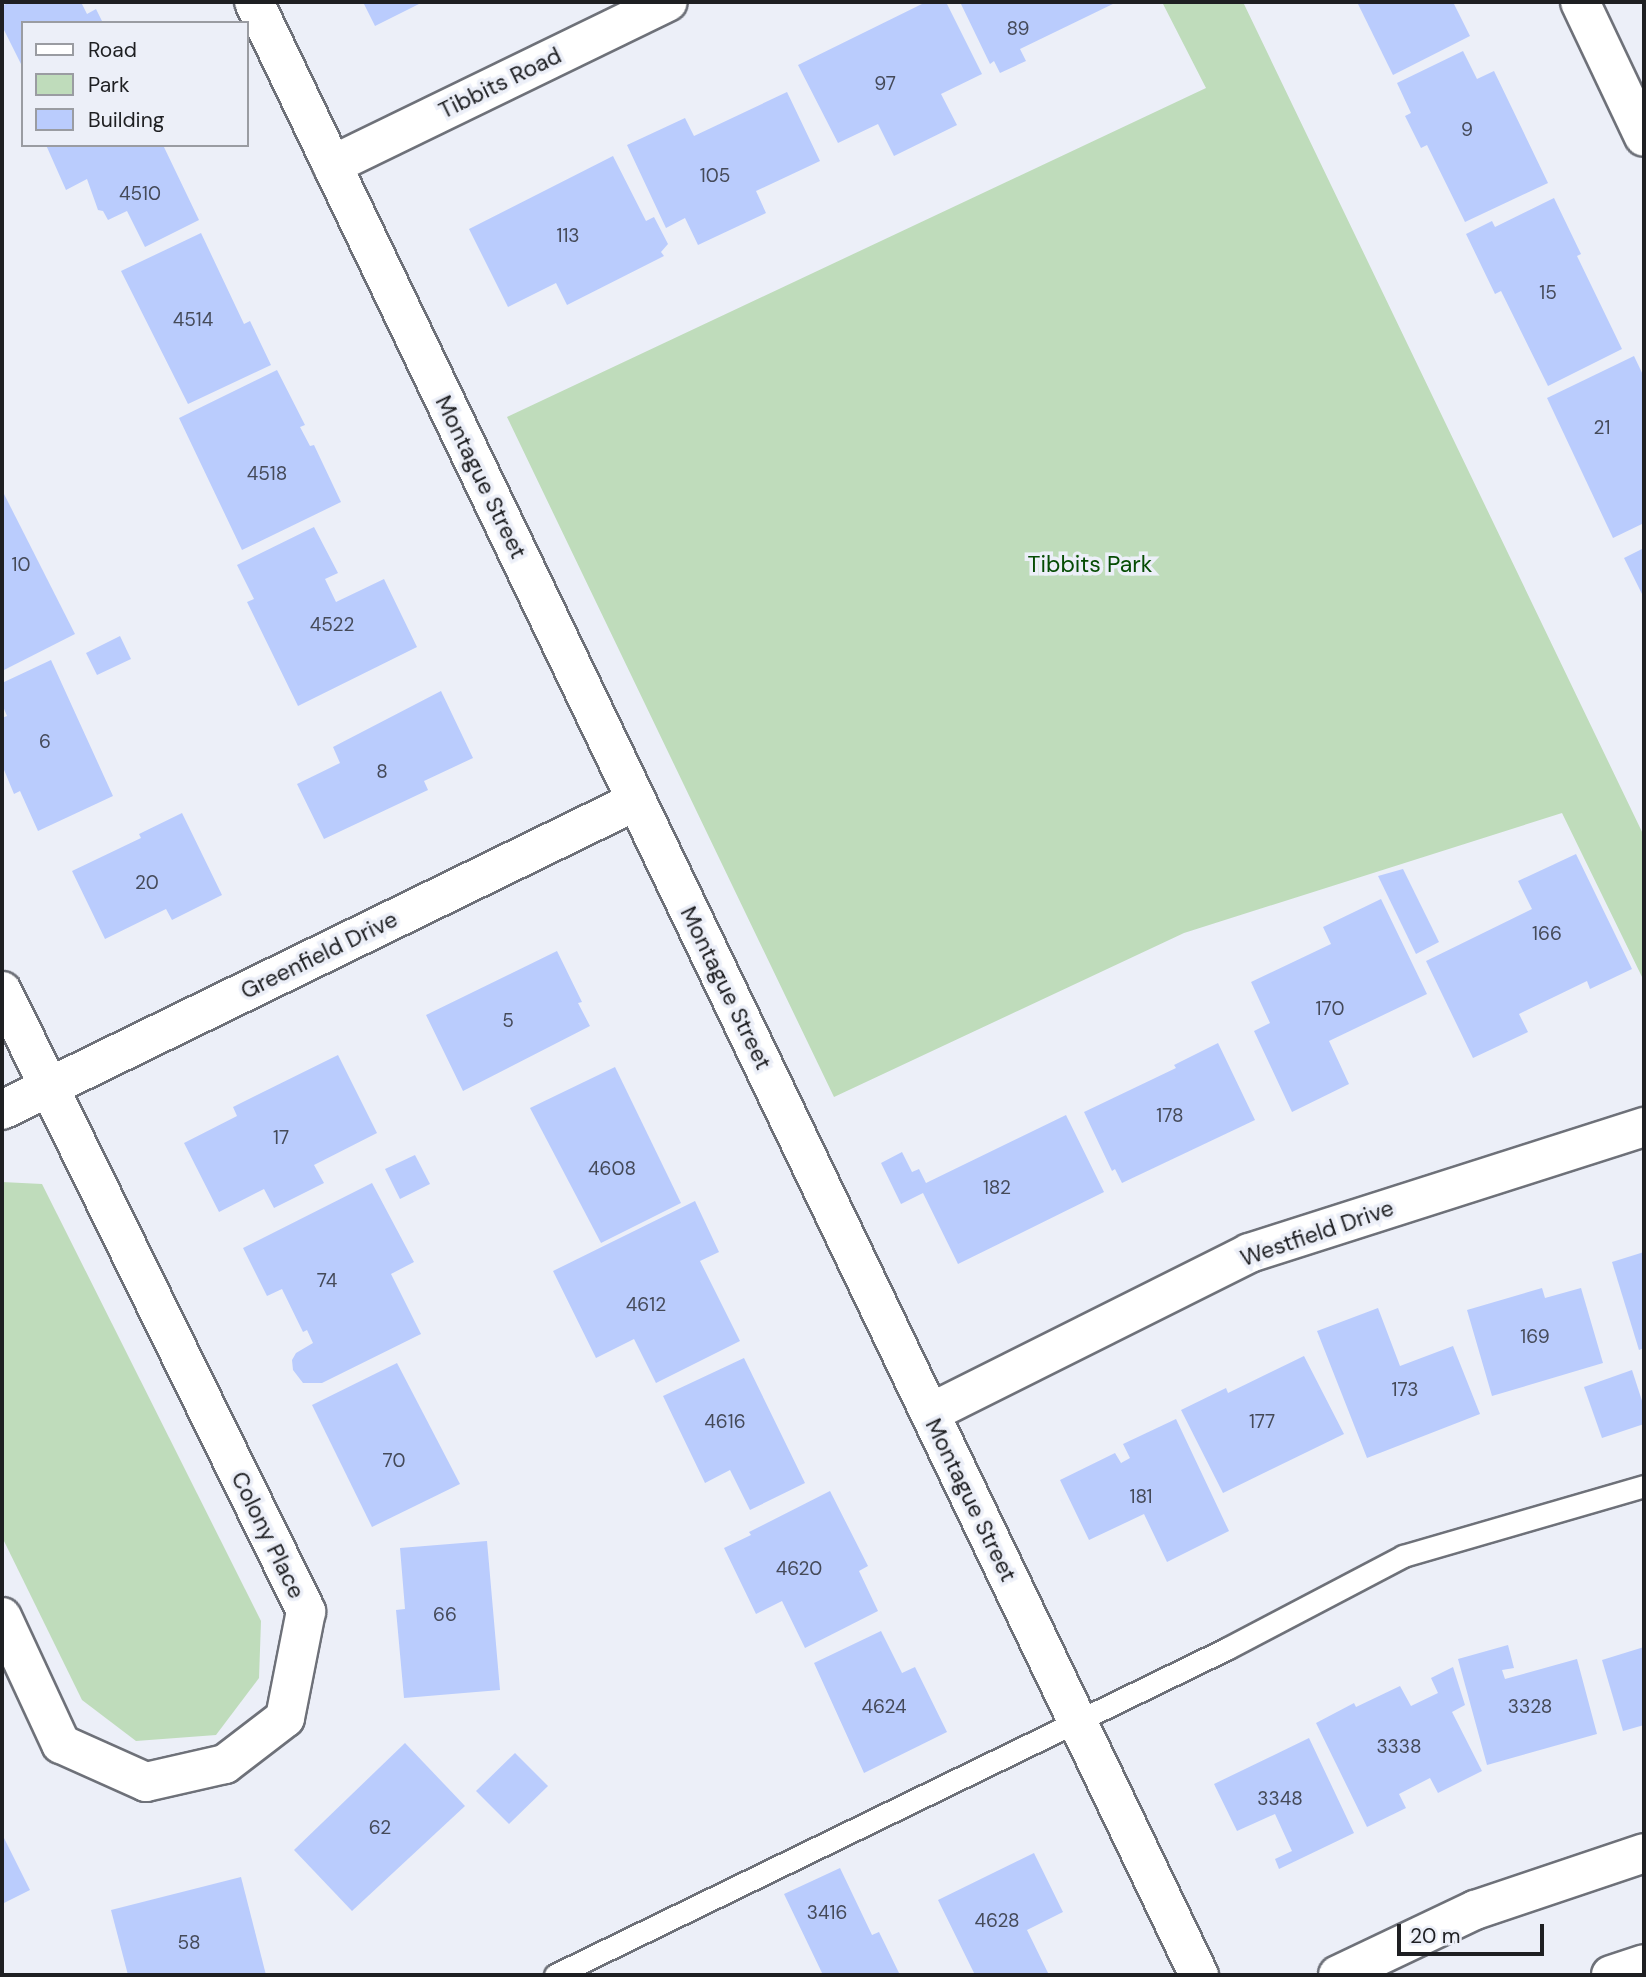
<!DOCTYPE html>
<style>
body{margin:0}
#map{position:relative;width:1646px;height:1977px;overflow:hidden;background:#eceff8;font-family:"DM Sans",sans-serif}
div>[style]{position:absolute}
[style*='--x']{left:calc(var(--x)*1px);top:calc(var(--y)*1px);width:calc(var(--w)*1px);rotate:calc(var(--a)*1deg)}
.green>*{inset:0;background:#bfdcbb}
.building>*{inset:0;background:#baccfd}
.roads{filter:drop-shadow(2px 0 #6e7179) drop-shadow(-2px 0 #6e7179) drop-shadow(0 2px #6e7179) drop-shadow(0 -2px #6e7179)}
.service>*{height:21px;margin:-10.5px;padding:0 10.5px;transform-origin:10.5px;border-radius:10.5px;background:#fff}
.minor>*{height:38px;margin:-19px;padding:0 19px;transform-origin:19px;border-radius:19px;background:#fff}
.tertiary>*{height:38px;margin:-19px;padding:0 19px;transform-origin:19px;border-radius:19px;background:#fff}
.secondary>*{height:38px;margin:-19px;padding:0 19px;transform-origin:19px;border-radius:19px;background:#fff}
span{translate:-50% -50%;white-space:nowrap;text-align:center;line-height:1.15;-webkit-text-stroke:7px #eceff8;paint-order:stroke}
.number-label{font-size:19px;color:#454a59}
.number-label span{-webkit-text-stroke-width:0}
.street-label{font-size:23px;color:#1e1f22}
.park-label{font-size:23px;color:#064c04}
.frame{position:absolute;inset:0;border:4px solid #1e1f22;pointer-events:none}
.legend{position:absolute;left:21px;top:21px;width:228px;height:126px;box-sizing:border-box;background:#eceff8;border:2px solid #9a9ca2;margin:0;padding:9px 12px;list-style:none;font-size:21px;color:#1e1f22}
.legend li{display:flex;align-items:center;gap:14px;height:35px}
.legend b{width:35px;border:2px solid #9a9ca2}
.scale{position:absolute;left:1397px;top:1924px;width:147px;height:32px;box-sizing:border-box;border:4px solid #1e1f22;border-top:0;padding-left:9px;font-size:21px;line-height:24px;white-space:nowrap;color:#1e1f22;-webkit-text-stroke:5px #eceff8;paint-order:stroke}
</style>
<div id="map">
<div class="green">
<i style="clip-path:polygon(1162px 2px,1243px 2px,1644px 836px,1644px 981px,1562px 813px,1184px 933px,834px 1097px,507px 417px,1206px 88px)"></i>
<i style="clip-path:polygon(2px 1182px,42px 1184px,261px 1621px,259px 1678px,216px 1735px,136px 1741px,82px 1700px,2px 1537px)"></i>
</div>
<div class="building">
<i style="clip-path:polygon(10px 2px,81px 2px,87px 14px,96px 9px,103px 23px,23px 23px,23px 68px,2px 26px,2px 6px)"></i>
<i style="clip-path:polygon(363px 2px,423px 2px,375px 26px)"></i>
<i style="clip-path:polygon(926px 2px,946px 2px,982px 74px,941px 94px,957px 125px,894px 156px,878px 124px,838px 143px,798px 65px)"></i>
<i style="clip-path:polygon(960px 2px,1117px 2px,1020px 49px,1026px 61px,1000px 73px,994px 61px,990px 64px)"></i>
<i style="clip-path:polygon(1357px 2px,1453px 2px,1470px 36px,1393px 75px)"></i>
<i style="clip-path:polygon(1463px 51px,1477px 79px,1494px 71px,1548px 183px,1465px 222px,1427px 145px,1421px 148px,1405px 116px,1411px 113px,1397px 83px)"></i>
<i style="clip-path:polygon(787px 92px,820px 161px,756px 191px,766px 213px,698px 245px,685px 218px,666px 228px,627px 145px,685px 118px,694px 136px)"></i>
<i style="clip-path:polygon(46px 145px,163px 145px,199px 220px,145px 247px,127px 211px,108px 220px,103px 211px,98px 210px,87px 179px,66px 190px)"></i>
<i style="clip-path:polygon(613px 156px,646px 221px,654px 217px,668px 244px,661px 252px,664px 256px,567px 305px,556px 283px,508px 307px,469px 229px)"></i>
<i style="clip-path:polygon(1554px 198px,1581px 254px,1577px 256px,1622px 349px,1548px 386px,1501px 291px,1495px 294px,1466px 234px,1492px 221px,1495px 227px)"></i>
<i style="clip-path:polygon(201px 233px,244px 324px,250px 321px,271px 365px,188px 404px,121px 271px)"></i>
<i style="clip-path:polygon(1634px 356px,1644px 377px,1644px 523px,1613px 538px,1547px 398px)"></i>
<i style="clip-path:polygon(277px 370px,305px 425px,300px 427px,310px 446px,314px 445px,341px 502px,242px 550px,179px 418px)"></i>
<i style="clip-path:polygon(4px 494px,75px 634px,2px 671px,2px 495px)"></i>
<i style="clip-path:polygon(314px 527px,338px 573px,325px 579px,336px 602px,384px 579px,417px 647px,298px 706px,247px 602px,254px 599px,237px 565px)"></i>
<i style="clip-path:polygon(1644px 548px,1644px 598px,1624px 558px)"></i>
<i style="clip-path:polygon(120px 636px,131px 659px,97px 675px,86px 653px)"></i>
<i style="clip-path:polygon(51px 660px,113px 796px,38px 831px,20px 791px,14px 794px,2px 765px,2px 718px,7px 716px,2px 704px,2px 683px)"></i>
<i style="clip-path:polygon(441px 691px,473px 758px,424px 781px,428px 790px,324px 839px,297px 784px,340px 763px,333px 747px)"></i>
<i style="clip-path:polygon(182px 813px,222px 895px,172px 920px,166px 909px,105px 939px,72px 871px,141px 838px,139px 834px)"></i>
<i style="clip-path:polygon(1576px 854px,1632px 969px,1590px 989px,1587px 981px,1519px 1014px,1528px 1032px,1473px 1058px,1426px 961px,1532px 909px,1518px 881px)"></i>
<i style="clip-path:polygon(1403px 869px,1439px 942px,1416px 954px,1378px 876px)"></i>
<i style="clip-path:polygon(1381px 899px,1427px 994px,1329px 1041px,1349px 1084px,1292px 1112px,1254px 1031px,1270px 1023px,1251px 982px,1331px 944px,1323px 927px)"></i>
<i style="clip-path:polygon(557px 951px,582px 1002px,578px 1003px,590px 1026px,463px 1091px,426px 1015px)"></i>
<i style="clip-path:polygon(1218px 1043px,1255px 1120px,1122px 1183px,1115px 1169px,1112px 1171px,1084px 1112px,1176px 1068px,1174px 1065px)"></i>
<i style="clip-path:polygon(338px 1055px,377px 1133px,314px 1165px,324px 1183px,274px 1208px,264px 1189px,219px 1212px,184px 1143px,237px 1116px,233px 1107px)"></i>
<i style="clip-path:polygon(615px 1067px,681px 1203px,601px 1243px,530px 1108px)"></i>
<i style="clip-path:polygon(1066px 1115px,1104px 1192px,958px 1264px,923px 1193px,901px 1204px,881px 1163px,902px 1152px,912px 1172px,919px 1169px,926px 1183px)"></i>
<i style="clip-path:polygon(415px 1155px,430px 1184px,400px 1199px,385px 1169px)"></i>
<i style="clip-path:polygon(372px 1183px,414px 1262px,391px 1274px,421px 1334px,322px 1383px,303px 1383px,293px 1370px,292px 1360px,296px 1353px,313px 1343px,307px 1330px,303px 1332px,282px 1289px,267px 1296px,243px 1248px)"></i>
<i style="clip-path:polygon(695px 1201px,719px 1252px,700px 1261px,740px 1341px,656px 1383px,634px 1339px,596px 1358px,553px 1271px)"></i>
<i style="clip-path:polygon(1644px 1252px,1644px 1348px,1639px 1350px,1612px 1262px)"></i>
<i style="clip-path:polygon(1542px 1288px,1545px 1298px,1581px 1288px,1603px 1363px,1492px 1396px,1467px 1310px)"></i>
<i style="clip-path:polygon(1378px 1308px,1400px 1366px,1453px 1346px,1480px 1414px,1367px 1458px,1317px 1331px)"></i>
<i style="clip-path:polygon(1304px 1356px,1344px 1434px,1223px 1493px,1181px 1410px,1226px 1388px,1228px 1393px)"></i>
<i style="clip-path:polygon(744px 1358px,805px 1483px,750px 1510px,730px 1470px,705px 1483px,663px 1396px)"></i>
<i style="clip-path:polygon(397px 1363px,460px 1484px,372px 1527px,312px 1405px)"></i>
<i style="clip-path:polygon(1632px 1370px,1644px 1407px,1644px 1424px,1602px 1438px,1584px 1387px)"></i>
<i style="clip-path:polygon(1176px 1419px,1229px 1531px,1167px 1562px,1144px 1514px,1089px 1540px,1060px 1480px,1115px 1453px,1121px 1463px,1130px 1458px,1123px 1444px)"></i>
<i style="clip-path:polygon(830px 1491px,868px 1566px,859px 1571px,878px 1611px,805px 1648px,782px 1601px,756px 1614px,724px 1548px,751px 1535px,749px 1532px)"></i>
<i style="clip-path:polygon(487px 1541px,500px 1690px,404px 1698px,396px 1610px,405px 1609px,400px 1548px)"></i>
<i style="clip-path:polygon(881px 1631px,902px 1673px,915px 1667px,947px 1732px,864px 1773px,814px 1663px)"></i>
<i style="clip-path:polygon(1508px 1645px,1514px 1668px,1502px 1670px,1505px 1679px,1577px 1659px,1597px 1734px,1487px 1765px,1458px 1659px)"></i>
<i style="clip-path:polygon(1644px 1647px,1644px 1725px,1623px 1731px,1602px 1660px)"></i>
<i style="clip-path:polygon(1453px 1667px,1465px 1705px,1452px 1712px,1482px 1771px,1438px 1793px,1430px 1778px,1399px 1794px,1406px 1808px,1367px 1827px,1316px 1723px,1354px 1703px,1356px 1707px,1400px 1686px,1411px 1706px,1438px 1693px,1431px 1678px)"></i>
<i style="clip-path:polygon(1309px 1738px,1354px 1833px,1279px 1869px,1275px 1859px,1292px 1851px,1275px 1814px,1237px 1831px,1214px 1784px)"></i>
<i style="clip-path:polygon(405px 1743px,465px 1806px,352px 1911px,294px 1850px)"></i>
<i style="clip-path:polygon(515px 1753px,548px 1786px,509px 1824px,476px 1791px)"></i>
<i style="clip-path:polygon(2px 1834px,30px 1890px,2px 1904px)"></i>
<i style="clip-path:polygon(1034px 1853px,1063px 1912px,1027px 1930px,1049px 1975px,975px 1975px,938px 1900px)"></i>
<i style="clip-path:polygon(840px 1868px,872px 1935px,879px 1932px,900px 1975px,823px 1975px,784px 1894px)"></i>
<i style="clip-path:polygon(241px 1877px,266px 1975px,128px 1975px,111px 1910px)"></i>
</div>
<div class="roads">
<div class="service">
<i style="--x:555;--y:1975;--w:748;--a:-25.91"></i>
<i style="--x:1228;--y:1648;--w:198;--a:-27.7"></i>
<i style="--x:1403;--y:1556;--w:251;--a:-16.2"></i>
</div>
<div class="minor">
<i style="--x:1580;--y:2;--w:149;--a:64.6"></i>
<i style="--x:332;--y:165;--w:373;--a:-25.9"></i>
<i style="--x:2;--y:991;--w:691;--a:63.88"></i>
<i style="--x:306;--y:1611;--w:109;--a:101.1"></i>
<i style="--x:285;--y:1718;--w:76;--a:142.5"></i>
<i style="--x:225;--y:1764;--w:81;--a:167.2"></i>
<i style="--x:146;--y:1782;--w:93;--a:-155.9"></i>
<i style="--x:61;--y:1744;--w:140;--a:-114.9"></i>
<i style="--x:2;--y:1110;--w:705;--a:-25.98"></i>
<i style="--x:930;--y:1413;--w:357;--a:-26.6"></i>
<i style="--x:1249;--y:1253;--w:415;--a:-17.7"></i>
</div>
<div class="tertiary">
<i style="--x:254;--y:2;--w:2188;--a:64.41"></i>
</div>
<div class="secondary">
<i style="--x:1338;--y:1975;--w:152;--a:-25.4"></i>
<i style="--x:1475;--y:1910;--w:178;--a:-18.6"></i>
<i style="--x:1611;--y:1975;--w:35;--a:-18"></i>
</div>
</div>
<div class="number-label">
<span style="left:1018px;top:29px">89</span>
<span style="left:885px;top:84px">97</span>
<span style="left:1467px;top:130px">9</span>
<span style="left:715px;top:176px">105</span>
<span style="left:140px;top:194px">4510</span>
<span style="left:568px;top:236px">113</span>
<span style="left:1548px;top:293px">15</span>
<span style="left:193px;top:320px">4514</span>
<span style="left:1602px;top:428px">21</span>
<span style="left:267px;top:474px">4518</span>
<span style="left:21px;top:565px">10</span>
<span style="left:332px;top:625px">4522</span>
<span style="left:45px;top:742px">6</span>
<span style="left:382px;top:772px">8</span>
<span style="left:147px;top:883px">20</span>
<span style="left:1547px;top:934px">166</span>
<span style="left:1330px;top:1009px">170</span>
<span style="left:508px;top:1021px">5</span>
<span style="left:1170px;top:1116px">178</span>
<span style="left:281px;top:1138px">17</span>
<span style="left:612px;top:1169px">4608</span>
<span style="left:997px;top:1188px">182</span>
<span style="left:327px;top:1281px">74</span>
<span style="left:646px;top:1305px">4612</span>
<span style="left:1535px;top:1337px">169</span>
<span style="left:1405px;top:1390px">173</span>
<span style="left:725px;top:1422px">4616</span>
<span style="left:1262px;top:1422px">177</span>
<span style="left:394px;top:1461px">70</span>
<span style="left:1141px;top:1497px">181</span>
<span style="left:799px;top:1569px">4620</span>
<span style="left:445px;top:1615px">66</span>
<span style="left:884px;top:1707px">4624</span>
<span style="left:1530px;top:1707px">3328</span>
<span style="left:1399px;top:1747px">3338</span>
<span style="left:1280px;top:1799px">3348</span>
<span style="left:380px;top:1828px">62</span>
<span style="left:827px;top:1913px">3416</span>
<span style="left:997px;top:1921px">4628</span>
<span style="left:189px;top:1943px">58</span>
</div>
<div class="street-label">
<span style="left:500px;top:83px;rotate:-26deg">Tibbits Road</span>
<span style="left:481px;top:477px;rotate:64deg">Montague Street</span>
<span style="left:319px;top:955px;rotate:-26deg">Greenfield Drive</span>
<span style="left:726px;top:988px;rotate:64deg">Montague Street</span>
<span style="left:1317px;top:1233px;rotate:-19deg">Westfield Drive</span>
<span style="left:971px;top:1500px;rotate:64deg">Montague Street</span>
<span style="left:268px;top:1535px;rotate:64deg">Colony Place</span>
</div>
<div class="park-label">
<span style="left:1090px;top:564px">Tibbits Park</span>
</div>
<div class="frame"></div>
<ul class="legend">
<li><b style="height:9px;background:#fff"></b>Road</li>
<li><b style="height:19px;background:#bfdcbb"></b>Park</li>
<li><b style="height:19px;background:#baccfd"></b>Building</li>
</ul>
<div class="scale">20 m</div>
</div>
